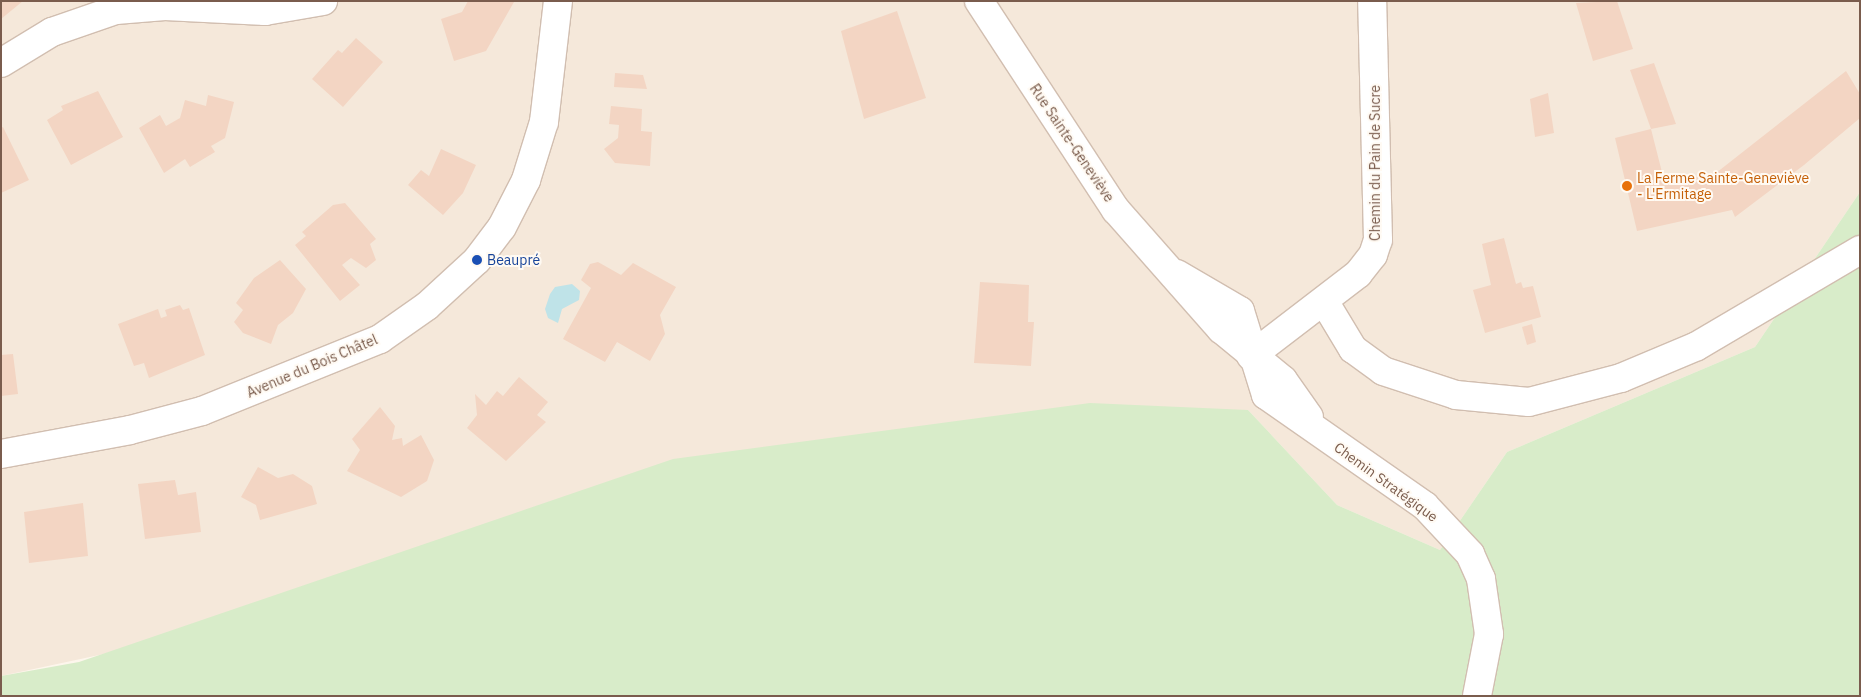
<!DOCTYPE html>
<meta charset="utf-8">
<style>
body{margin:0}
#map{position:relative;width:1861px;height:697px;overflow:hidden;background:#fdf6ec;font-family:"IBM Plex Sans",sans-serif}
div>[style]{position:absolute}
[style*='--x']{left:calc(var(--x)*1px);top:calc(var(--y)*1px);width:calc(var(--w)*1px);rotate:calc(var(--a)*1deg)}
.residential>*{inset:0;background:#f5e8da}
.green>*{inset:0;background:#d8ecc9}
.water>*{inset:0;background:#bfe3e8}
.building>*{inset:0;background:#f3d5c3}
.roads{filter:drop-shadow(1px 0 #d1beb0) drop-shadow(-1px 0 #d1beb0) drop-shadow(0 1px #d1beb0) drop-shadow(0 -1px #d1beb0)}
.minor>*{height:28px;margin:-14px;padding:0 14px;transform-origin:14px;border-radius:14px;background:#fff}
.dots>*{width:14px;height:14px;translate:-50% -50%;box-sizing:border-box;border:2px solid #fffaf3;border-radius:50%}
span{translate:-50% -50%;white-space:nowrap;text-align:center;line-height:1.15;-webkit-text-stroke:4px #fffaf3;paint-order:stroke}
.street-label{font-size:14px;color:#7a5c4d}
.food-label{font-size:14px;color:#c56008}
.left{translate:0 -50%;text-align:left}
.transit-label{font-size:14px;color:#164399}
.frame{position:absolute;inset:0;border:2px solid #7a5c4d;pointer-events:none}
</style>
<div id="map">
<div class="residential">
<i style="clip-path:polygon(1px 1px,1860px 1px,1860px 192px,1755px 347px,1507px 452px,1440px 550px,1337px 505px,1248px 410px,1px 676px)"></i>
</div>
<div class="green">
<i style="clip-path:polygon(1860px 192px,1860px 696px,1px 696px,1px 676px,79px 662px,673px 459px,1090px 403px,1248px 410px,1337px 505px,1440px 550px,1507px 452px,1755px 347px)"></i>
</div>
<div class="water">
<i style="clip-path:polygon(572px 284px,580px 291px,579px 300px,562px 309px,558px 323px,548px 318px,545px 309px,550px 294px,555px 287px)"></i>
</div>
<div class="building">
<i style="clip-path:polygon(1px 1px,23px 1px,1px 19px)"></i>
<i style="clip-path:polygon(468px 1px,514px 2px,486px 51px,454px 61px,441px 19px,462px 12px)"></i>
<i style="clip-path:polygon(1617px 1px,1633px 49px,1593px 61px,1576px 3px)"></i>
<i style="clip-path:polygon(897px 11px,926px 98px,864px 119px,841px 31px)"></i>
<i style="clip-path:polygon(356px 38px,383px 62px,343px 107px,312px 79px,338px 50px,342px 53px)"></i>
<i style="clip-path:polygon(1654px 63px,1676px 124px,1651px 129px,1630px 70px)"></i>
<i style="clip-path:polygon(1846px 71px,1860px 94px,1860px 118px,1804px 165px,1735px 217px,1732px 210px,1637px 231px,1615px 138px,1651px 129px,1665px 184px,1716px 173px)"></i>
<i style="clip-path:polygon(615px 73px,643px 75px,647px 89px,614px 87px)"></i>
<i style="clip-path:polygon(98px 91px,123px 137px,71px 165px,47px 120px,63px 110px,61px 106px)"></i>
<i style="clip-path:polygon(1548px 93px,1554px 133px,1535px 137px,1530px 99px)"></i>
<i style="clip-path:polygon(208px 95px,234px 102px,225px 138px,211px 146px,215px 152px,190px 167px,185px 159px,164px 173px,139px 128px,160px 115px,166px 126px,180px 118px,185px 100px,206px 106px)"></i>
<i style="clip-path:polygon(611px 106px,642px 109px,641px 131px,652px 132px,650px 166px,615px 163px,604px 149px,618px 138px,619px 125px,609px 124px)"></i>
<i style="clip-path:polygon(3px 127px,29px 180px,1px 193px,1px 128px)"></i>
<i style="clip-path:polygon(441px 149px,476px 165px,463px 193px,443px 215px,408px 185px,421px 170px,429px 176px)"></i>
<i style="clip-path:polygon(345px 203px,376px 239px,370px 244px,376px 260px,366px 268px,351px 258px,342px 265px,360px 285px,340px 301px,295px 245px,306px 236px,302px 232px,333px 205px)"></i>
<i style="clip-path:polygon(1504px 238px,1516px 284px,1521px 282px,1523px 288px,1533px 286px,1541px 317px,1485px 333px,1473px 290px,1491px 285px,1482px 244px)"></i>
<i style="clip-path:polygon(280px 260px,306px 289px,293px 313px,278px 325px,271px 344px,243px 333px,234px 322px,243px 310px,236px 303px,254px 278px)"></i>
<i style="clip-path:polygon(598px 262px,621px 275px,633px 263px,676px 287px,660px 315px,665px 334px,650px 361px,617px 342px,605px 362px,563px 339px,591px 288px,581px 280px,590px 264px)"></i>
<i style="clip-path:polygon(980px 282px,1029px 285px,1028px 322px,1034px 322px,1031px 366px,974px 363px)"></i>
<i style="clip-path:polygon(180px 305px,183px 310px,189px 308px,205px 355px,149px 378px,144px 363px,134px 366px,118px 324px,158px 309px,161px 318px,167px 316px,165px 310px)"></i>
<i style="clip-path:polygon(1532px 324px,1536px 342px,1527px 345px,1522px 327px)"></i>
<i style="clip-path:polygon(13px 354px,18px 394px,1px 396px,1px 355px)"></i>
<i style="clip-path:polygon(519px 377px,548px 402px,537px 415px,546px 422px,506px 461px,467px 428px,477px 415px,475px 394px,486px 405px,497px 391px,503px 396px)"></i>
<i style="clip-path:polygon(380px 407px,395px 426px,392px 440px,402px 438px,403px 446px,421px 435px,434px 460px,427px 481px,401px 497px,347px 471px,360px 450px,352px 439px)"></i>
<i style="clip-path:polygon(258px 467px,278px 478px,293px 474px,312px 486px,317px 504px,260px 520px,256px 505px,241px 497px)"></i>
<i style="clip-path:polygon(175px 480px,178px 495px,196px 492px,201px 532px,145px 539px,138px 484px)"></i>
<i style="clip-path:polygon(83px 503px,88px 556px,29px 563px,24px 512px)"></i>
</div>
<div class="roads">
<div class="minor">
<i style="--x:979;--y:1;--w:250;--a:56.8"></i>
<i style="--x:1116;--y:210;--w:159;--a:48.6"></i>
<i style="--x:1221;--y:329;--w:80;--a:39.4"></i>
<i style="--x:1283;--y:380;--w:45;--a:54.9"></i>
<i style="--x:1;--y:63;--w:60;--a:-31.3"></i>
<i style="--x:52;--y:32;--w:68;--a:-19"></i>
<i style="--x:116;--y:10;--w:49;--a:-4.7"></i>
<i style="--x:165;--y:6;--w:100;--a:2.9"></i>
<i style="--x:265;--y:11;--w:59;--a:-9.8"></i>
<i style="--x:1177;--y:274;--w:73;--a:30.4"></i>
<i style="--x:1240;--y:311;--w:88;--a:72.8"></i>
<i style="--x:1266;--y:395;--w:194;--a:34.9"></i>
<i style="--x:1425;--y:506;--w:66;--a:46.8"></i>
<i style="--x:1470;--y:554;--w:27;--a:66"></i>
<i style="--x:1481;--y:579;--w:56;--a:81.7"></i>
<i style="--x:1489;--y:634;--w:63;--a:101"></i>
<i style="--x:1324;--y:301;--w:56;--a:58.9"></i>
<i style="--x:1353;--y:349;--w:37;--a:36"></i>
<i style="--x:1383;--y:371;--w:77;--a:18.2"></i>
<i style="--x:1456;--y:395;--w:73;--a:5.5"></i>
<i style="--x:1529;--y:402;--w:95;--a:-14.6"></i>
<i style="--x:1621;--y:378;--w:82;--a:-22.8"></i>
<i style="--x:1697;--y:346;--w:189;--a:-30.5"></i>
<i style="--x:1251;--y:356;--w:135;--a:-37.5"></i>
<i style="--x:1358;--y:274;--w:24;--a:-52"></i>
<i style="--x:1373;--y:255;--w:16;--a:-72"></i>
<i style="--x:1378;--y:240;--w:239;--a:-91.4"></i>
<i style="--x:1;--y:454;--w:131;--a:-10.5"></i>
<i style="--x:130;--y:430;--w:74;--a:-14.8"></i>
<i style="--x:202;--y:411;--w:192;--a:-22"></i>
<i style="--x:380;--y:339;--w:57;--a:-35.1"></i>
<i style="--x:427;--y:306;--w:68;--a:-42.6"></i>
<i style="--x:477;--y:260;--w:41;--a:-52.9"></i>
<i style="--x:502;--y:227;--w:53;--a:-62.9"></i>
<i style="--x:526;--y:180;--w:61;--a:-72.8"></i>
<i style="--x:544;--y:122;--w:122;--a:-83.4"></i>
</div>
</div>
<div class="dots">
<i style="left:1627px;top:186px;background:#e8710a"></i>
<i style="left:477px;top:260px;background:#1a4fb4"></i>
</div>
<div class="street-label">
<span style="left:1072px;top:143px;rotate:56deg">Rue Sainte-Geneviève</span>
<span style="left:1375px;top:163px;rotate:-90deg">Chemin du Pain de Sucre</span>
<span style="left:312px;top:366px;rotate:-23deg">Avenue du Bois Châtel</span>
<span style="left:1386px;top:482px;rotate:36deg">Chemin Stratégique</span>
</div>
<div class="food-label">
<span class="left" style="left:1637px;top:186px">La Ferme Sainte-Geneviève<br>- L'Ermitage</span>
</div>
<div class="transit-label">
<span class="left" style="left:487px;top:260px">Beaupré</span>
</div>
<div class="frame"></div>
</div>
